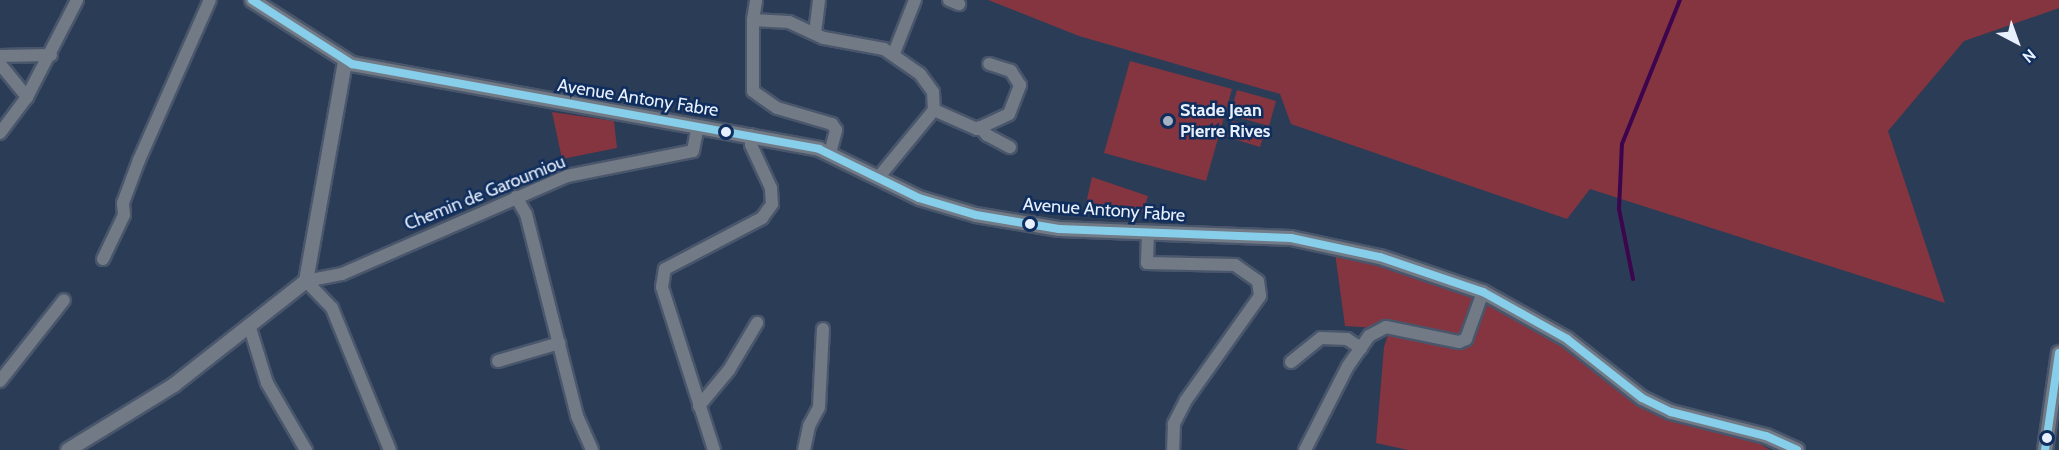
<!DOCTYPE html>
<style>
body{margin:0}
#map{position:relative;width:2059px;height:450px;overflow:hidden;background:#2b3c57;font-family:Cabin,sans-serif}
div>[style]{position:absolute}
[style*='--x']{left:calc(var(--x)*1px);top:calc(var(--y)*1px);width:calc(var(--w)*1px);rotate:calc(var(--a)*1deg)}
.green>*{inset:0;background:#84353f}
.stream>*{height:4px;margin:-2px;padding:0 2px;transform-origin:2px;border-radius:2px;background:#3d054d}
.roads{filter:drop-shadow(2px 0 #49566b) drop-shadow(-2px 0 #49566b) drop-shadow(0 2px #49566b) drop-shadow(0 -2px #49566b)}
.minor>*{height:12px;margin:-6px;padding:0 6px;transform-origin:6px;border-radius:6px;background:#727a86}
.tertiary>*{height:14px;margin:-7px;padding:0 7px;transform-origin:7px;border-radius:7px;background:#727a86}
.bus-1>*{height:8px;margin:-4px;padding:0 4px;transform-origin:4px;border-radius:4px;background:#87ceeb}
.dots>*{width:16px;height:16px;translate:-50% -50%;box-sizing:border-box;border:3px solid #0f2e5d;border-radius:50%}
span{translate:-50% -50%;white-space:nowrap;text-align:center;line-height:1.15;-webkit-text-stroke:5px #0f2e5d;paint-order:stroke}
.street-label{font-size:18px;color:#e9f0fd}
.poi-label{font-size:18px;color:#e9f0fd;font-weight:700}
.left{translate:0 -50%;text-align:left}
.north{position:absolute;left:1987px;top:12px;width:60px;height:60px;-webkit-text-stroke:4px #0f2e5d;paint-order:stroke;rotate:139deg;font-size:16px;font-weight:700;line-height:24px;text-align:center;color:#e9f0fd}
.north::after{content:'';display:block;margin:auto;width:21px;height:27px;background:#e9f0fd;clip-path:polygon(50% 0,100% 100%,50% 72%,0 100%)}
</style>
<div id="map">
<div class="green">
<i style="clip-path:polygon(988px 0,2059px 0,2059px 8px,1964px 41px,1888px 131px,1945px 303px,1590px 189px,1567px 219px,1291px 124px,1280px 94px,1079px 36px)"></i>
<i style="clip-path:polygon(1130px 61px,1232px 89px,1206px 181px,1104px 153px)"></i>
<i style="clip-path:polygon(1237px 90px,1276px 101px,1269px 126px,1230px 115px)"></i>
<i style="clip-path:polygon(552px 112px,614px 121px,617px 148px,562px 159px)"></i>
<i style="clip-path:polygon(1232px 121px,1265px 131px,1260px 147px,1227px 137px)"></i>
<i style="clip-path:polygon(1092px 177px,1148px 196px,1143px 212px,1085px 208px)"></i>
<i style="clip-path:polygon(1335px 253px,1368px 257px,1462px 287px,1583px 343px,1675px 419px,1752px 439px,1770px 450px,1408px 450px,1376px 443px,1384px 347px,1390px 329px,1345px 326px)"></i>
</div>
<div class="stream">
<i style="--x:1633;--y:279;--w:71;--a:-101.3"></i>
<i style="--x:1619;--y:209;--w:65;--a:-87.4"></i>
<i style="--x:1622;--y:144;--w:155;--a:-68.1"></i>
</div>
<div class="roads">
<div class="minor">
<i style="--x:949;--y:0;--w:11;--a:22"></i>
<i style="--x:753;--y:20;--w:20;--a:-81"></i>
<i style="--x:815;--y:33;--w:33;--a:-83"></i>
<i style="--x:894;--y:53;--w:57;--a:-68.4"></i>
<i style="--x:0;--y:56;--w:51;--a:-1.1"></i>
<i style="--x:0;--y:64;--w:43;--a:50.7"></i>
<i style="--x:934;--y:110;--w:47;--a:23.8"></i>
<i style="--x:977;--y:129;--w:35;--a:-25"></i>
<i style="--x:1009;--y:114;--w:31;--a:-69"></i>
<i style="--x:1020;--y:85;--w:17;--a:-123"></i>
<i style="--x:1011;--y:71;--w:23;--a:-162"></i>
<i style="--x:980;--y:127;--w:11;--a:49"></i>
<i style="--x:987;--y:135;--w:26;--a:28"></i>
<i style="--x:0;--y:133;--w:45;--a:-53.1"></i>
<i style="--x:27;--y:97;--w:109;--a:-62.7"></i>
<i style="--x:830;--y:153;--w:24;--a:-75"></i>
<i style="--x:836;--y:130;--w:7;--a:-124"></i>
<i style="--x:832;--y:124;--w:57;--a:-163.8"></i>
<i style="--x:777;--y:108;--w:29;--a:-145"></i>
<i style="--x:753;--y:91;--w:71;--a:-90"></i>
<i style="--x:753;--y:20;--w:36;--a:3"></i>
<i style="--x:789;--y:22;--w:38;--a:25"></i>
<i style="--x:824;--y:38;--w:61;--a:10.4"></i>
<i style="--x:884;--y:49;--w:44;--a:34.8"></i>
<i style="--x:920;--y:74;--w:22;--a:54"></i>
<i style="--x:933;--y:92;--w:18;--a:87"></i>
<i style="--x:934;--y:110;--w:88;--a:129.5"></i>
<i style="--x:516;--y:197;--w:20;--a:60"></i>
<i style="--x:526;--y:214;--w:208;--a:75.8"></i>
<i style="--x:577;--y:416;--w:37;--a:66"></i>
<i style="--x:1148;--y:233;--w:30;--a:92"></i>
<i style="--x:1147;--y:263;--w:88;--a:1.3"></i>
<i style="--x:1235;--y:265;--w:28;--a:35"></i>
<i style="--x:1258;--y:281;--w:15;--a:82"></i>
<i style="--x:1260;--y:296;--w:128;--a:125.4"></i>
<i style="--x:1186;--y:400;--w:27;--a:117"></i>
<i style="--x:1174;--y:424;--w:26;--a:92"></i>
<i style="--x:103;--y:259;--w:49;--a:-64.5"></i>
<i style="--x:124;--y:215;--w:12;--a:-95"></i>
<i style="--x:123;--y:203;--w:46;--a:-69.6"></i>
<i style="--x:139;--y:160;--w:175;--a:-66.1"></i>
<i style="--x:306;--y:281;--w:37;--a:-11"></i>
<i style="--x:342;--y:274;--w:245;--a:-23.5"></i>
<i style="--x:567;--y:176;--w:128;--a:-11.2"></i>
<i style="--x:693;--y:151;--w:25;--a:-79"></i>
<i style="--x:306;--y:281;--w:37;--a:46"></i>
<i style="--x:332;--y:308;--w:153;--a:67.8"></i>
<i style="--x:250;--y:328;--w:58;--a:72.8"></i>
<i style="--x:267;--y:383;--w:78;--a:59.8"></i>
<i style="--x:498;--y:361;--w:64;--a:-16.4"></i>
<i style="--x:1291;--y:362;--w:38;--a:-39"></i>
<i style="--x:1321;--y:338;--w:26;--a:2"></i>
<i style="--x:1347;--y:339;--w:17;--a:33"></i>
<i style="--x:0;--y:381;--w:103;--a:-51.7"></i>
<i style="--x:699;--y:406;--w:47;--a:-50.2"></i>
<i style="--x:729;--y:370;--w:55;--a:-59.2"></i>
<i style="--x:714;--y:450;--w:171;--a:-107.7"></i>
<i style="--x:662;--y:287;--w:18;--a:-81"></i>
<i style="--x:665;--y:269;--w:110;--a:-27.7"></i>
<i style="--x:762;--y:218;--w:17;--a:-54"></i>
<i style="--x:772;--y:204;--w:16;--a:-94"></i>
<i style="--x:771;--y:188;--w:47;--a:-114.9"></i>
<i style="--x:751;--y:145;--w:10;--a:-90"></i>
<i style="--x:804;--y:450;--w:25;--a:-78"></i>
<i style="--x:809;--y:426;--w:21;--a:-62"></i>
<i style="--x:819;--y:407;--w:78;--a:-87.1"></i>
<i style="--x:1305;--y:450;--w:94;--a:-62.9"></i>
<i style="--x:1348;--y:366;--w:37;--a:-55"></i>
<i style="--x:1369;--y:336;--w:19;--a:-28"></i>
<i style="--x:1386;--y:327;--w:75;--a:11.6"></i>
<i style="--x:1459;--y:342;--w:8;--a:-23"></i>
<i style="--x:1466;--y:339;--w:50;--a:-70.1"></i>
</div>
<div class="tertiary">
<i style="--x:252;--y:0;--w:119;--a:32.6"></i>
<i style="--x:352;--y:64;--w:475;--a:10.3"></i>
<i style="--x:819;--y:149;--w:111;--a:26.1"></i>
<i style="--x:919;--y:198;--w:59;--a:16.6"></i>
<i style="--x:976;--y:215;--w:84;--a:9.6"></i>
<i style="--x:1059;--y:229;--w:232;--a:2.2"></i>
<i style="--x:1291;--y:238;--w:91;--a:12.1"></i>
<i style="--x:1380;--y:257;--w:109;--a:18.8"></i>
<i style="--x:1483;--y:292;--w:96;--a:29.2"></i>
<i style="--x:1567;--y:339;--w:95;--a:38.2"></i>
<i style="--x:1642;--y:398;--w:32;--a:26"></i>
<i style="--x:1671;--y:412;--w:98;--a:14.2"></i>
<i style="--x:1766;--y:436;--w:34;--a:24"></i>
<i style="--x:68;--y:450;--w:124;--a:-31.5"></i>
<i style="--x:174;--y:385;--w:168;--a:-38.2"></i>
<i style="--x:306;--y:281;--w:222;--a:-79.9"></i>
<i style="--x:2045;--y:450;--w:98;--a:-81.8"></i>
</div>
</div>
<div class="bus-1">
<i style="--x:252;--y:0;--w:119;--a:32.6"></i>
<i style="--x:352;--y:64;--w:475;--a:10.3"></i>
<i style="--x:819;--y:149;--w:111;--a:26.1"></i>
<i style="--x:919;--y:198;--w:59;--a:16.6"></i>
<i style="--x:976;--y:215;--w:84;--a:9.6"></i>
<i style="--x:1059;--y:229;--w:232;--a:2.2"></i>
<i style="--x:1291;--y:238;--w:91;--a:12.1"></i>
<i style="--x:1380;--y:257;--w:109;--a:18.8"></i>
<i style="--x:1483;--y:292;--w:96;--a:29.2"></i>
<i style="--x:1567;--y:339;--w:95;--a:38.2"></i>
<i style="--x:1642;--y:398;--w:32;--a:26"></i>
<i style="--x:1671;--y:412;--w:98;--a:14.2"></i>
<i style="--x:1766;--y:436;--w:34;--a:24"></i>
<i style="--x:2045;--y:450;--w:98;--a:-81.8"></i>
</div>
<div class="dots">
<i style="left:1168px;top:121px;background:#a6b1c3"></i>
<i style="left:726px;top:132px;background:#e9f0fd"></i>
<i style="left:1030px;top:224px;background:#e9f0fd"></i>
<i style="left:2047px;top:438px;background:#e9f0fd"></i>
</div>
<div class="street-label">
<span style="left:638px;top:98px;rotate:9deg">Avenue Antony Fabre</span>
<span style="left:485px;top:193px;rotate:-22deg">Chemin de Garoumiou</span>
<span style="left:1104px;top:210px;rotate:4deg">Avenue Antony Fabre</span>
</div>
<div class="poi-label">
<span class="left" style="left:1180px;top:121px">Stade Jean<br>Pierre Rives</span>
</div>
<div class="north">N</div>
</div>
